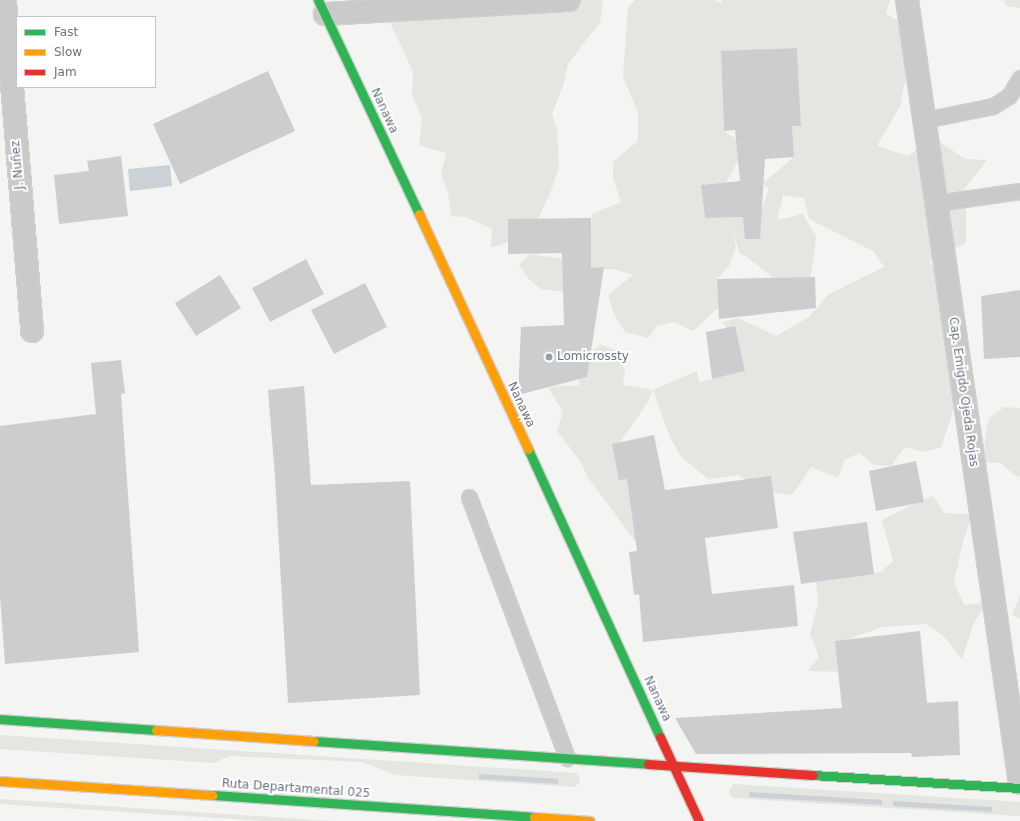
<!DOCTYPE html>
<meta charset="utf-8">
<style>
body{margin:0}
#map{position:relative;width:1020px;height:821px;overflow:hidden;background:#f4f4f3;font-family:"DejaVu Sans",sans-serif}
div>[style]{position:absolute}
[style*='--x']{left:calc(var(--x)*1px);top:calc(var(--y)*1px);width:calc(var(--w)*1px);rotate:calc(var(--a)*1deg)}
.green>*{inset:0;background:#e4e6e1}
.water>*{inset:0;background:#ccd1d5}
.building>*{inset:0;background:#cccdce}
.roads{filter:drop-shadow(1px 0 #d0d0d1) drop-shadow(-1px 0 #d0d0d1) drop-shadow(0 1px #d0d0d1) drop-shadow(0 -1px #d0d0d1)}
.lane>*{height:15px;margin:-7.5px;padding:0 7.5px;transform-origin:7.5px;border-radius:7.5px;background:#cacacb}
.street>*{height:22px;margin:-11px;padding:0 11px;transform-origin:11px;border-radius:11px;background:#cacacb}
.fast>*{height:9px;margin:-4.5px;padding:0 4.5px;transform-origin:4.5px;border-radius:4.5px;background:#30b455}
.slow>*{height:9px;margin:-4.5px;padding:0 4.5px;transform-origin:4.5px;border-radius:4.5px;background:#ff9f0a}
.jam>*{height:9px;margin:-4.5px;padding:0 4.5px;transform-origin:4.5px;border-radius:4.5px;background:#e5322d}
.dots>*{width:11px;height:11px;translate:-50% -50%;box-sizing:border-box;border:2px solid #fff;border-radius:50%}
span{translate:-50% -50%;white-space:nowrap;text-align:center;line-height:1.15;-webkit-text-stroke:4px #fff;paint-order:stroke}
.street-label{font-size:12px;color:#68727f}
.poi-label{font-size:12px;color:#68727f}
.left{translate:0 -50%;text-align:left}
.legend{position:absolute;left:16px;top:16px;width:140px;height:72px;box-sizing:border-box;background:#fff;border:1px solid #c3c7cc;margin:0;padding:5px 7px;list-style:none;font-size:12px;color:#68727f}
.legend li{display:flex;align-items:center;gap:8px;height:20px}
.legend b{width:20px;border:1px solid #c3c7cc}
</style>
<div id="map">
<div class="green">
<i style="clip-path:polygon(458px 0,603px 0,600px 22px,568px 64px,563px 86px,552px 114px,557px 129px,559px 167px,551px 191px,536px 223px,533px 219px,504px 244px,491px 247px,492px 229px,466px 217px,451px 216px,448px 192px,441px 174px,446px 153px,419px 145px,422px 119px,412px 94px,413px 72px,390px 22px,409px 6px)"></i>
<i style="clip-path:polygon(evenodd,635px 0,714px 0,722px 4px,721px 0,890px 0,886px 13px,911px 30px,908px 67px,900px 106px,877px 146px,908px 156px,934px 138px,965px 159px,987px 160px,965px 188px,955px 206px,966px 207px,966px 243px,929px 262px,956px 286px,962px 378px,950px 421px,941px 447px,923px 452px,905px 447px,891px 466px,874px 465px,860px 453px,845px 459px,838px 478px,811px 467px,792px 495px,763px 491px,738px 475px,708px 479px,682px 458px,669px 435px,653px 390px,648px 402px,620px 442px,672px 590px,589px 479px,580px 461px,557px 431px,563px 412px,548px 387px,579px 385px,580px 361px,601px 345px,615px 350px,625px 371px,623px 385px,653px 390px,697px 371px,699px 382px,745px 371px,743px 363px,723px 322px,738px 318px,776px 336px,809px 317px,829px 294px,884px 267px,873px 251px,809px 219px,804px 198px,783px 195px,777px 220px,803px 214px,816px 237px,811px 277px,773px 278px,756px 264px,739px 252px,732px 226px,736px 248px,729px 266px,717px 279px,719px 307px,693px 331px,674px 322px,657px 326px,648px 338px,625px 332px,614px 314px,608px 295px,633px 275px,613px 269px,590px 270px,563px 259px,563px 292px,541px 289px,529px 279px,519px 265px,529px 254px,563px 259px,591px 231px,592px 214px,621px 202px,613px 178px,613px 162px,638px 141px,638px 112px,623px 77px,628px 8px,635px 0,797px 48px,801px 125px,792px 127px,794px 157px,763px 183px,769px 189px,762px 209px,743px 217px,705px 218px,701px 185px,726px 182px,738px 161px,736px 139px,724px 131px,721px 52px,797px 48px)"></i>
<i style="clip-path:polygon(1004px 0,1020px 0,1020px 8px,1006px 6px)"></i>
<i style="clip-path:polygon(1004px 407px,1020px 408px,1020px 477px,1016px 476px,1000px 463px,984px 462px,985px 439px,989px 418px)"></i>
<i style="clip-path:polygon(933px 496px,944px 513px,973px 514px,963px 541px,954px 582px,964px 605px,988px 602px,973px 624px,962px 660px,946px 638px,926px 624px,882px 627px,849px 639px,850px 672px,808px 671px,819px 657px,810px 634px,818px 603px,816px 582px,881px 572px,893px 561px,882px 520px,911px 505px)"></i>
<i style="clip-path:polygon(1020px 595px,1020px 619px,1012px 615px)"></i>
<i style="clip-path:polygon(0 735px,576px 773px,580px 778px,579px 783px,575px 787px,395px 775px,363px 762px,229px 756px,214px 763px,0 749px)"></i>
<i style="clip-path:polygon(733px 784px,1020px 802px,1020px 816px,732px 798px,729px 792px)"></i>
<i style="clip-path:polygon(0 799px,332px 821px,264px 821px,0 804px)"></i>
</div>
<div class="water">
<i style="clip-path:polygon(170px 165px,172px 186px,130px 191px,128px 169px)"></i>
<i style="clip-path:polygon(479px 774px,558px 779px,558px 784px,479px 779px)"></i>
<i style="clip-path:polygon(749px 792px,882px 800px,882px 805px,749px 797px)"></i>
<i style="clip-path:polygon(893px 801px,992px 807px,992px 812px,893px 806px)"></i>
</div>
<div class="building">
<i style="clip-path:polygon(797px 48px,801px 126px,792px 126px,794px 157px,765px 159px,760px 239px,745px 239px,743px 217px,705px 218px,701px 185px,740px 181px,735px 130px,724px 131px,721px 51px)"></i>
<i style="clip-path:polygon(268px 71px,295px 131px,180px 184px,153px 124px)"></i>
<i style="clip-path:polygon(121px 156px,128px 216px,59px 224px,54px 175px,89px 171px,87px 161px)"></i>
<i style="clip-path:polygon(591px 218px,591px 268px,604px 267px,587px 377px,518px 395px,521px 327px,564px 325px,562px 253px,508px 254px,508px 219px)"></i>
<i style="clip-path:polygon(306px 259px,324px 294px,270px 322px,252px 288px)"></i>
<i style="clip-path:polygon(220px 275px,241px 308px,196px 336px,175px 303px)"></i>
<i style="clip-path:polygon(815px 277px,816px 308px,719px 319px,717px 279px)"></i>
<i style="clip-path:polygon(365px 283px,387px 327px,334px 354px,311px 310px)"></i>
<i style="clip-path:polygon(1020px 290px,1020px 357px,984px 359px,981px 296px)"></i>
<i style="clip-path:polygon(735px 326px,745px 371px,712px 379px,706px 332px)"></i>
<i style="clip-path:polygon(121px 360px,125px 393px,121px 394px,139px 652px,5px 664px,0 596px,0 426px,96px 414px,91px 363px)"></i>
<i style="clip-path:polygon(304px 386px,311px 485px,410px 481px,420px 695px,288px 703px,275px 477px,268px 390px)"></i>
<i style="clip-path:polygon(654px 435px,665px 490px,771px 476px,778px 528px,705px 538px,712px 594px,794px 585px,798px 626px,643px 642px,639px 594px,634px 595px,629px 552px,637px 551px,627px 479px,619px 480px,612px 444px)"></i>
<i style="clip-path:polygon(916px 461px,924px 502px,876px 511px,869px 471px)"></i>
<i style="clip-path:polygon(867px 522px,874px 574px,801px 584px,793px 532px)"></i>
<i style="clip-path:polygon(920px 631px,927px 703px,958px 701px,960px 755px,912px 757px,911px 753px,696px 754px,675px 718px,842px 708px,835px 641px)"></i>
</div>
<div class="roads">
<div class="lane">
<i style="--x:924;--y:120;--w:70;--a:-11.5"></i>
<i style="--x:993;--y:106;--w:19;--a:-32"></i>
<i style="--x:1009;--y:96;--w:21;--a:-59"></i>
<i style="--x:936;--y:203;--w:85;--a:-8.1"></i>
<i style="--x:469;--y:497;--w:279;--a:69.4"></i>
</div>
<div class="street">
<i style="--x:5;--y:0;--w:332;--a:85.3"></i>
<i style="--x:907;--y:0;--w:791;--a:81.79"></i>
<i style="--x:325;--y:14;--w:244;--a:-3.3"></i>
</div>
<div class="fast">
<i style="--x:318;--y:0;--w:237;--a:64.7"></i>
<i style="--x:528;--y:449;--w:317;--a:65.4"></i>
<i style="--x:0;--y:719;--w:156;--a:4"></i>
<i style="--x:314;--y:741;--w:335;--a:3.9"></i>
<i style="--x:813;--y:775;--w:207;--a:3.6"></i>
<i style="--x:213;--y:795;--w:322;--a:3.9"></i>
</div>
<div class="slow">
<i style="--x:419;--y:214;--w:259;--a:65.1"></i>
<i style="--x:156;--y:730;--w:158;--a:4"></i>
<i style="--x:0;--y:781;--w:213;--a:3.8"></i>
<i style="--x:534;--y:817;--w:56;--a:4.1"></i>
</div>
<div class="jam">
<i style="--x:660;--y:737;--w:93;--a:65.1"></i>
<i style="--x:648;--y:764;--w:165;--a:3.8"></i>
</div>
</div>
<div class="dots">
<i style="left:549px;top:357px;background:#99a0a8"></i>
</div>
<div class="street-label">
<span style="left:384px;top:111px;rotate:65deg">Nanawa</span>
<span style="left:18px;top:165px;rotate:-95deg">J. Nuñez</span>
<span style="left:963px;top:392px;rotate:82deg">Cap. Emigdo Ojeda Rojas</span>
<span style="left:521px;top:405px;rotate:65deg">Nanawa</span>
<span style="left:657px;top:699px;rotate:65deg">Nanawa</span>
<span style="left:296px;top:789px;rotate:4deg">Ruta Departamental 025</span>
</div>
<div class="poi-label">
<span class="left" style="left:557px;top:357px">Lomicrossty</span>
</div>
<ul class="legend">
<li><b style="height:5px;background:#30b455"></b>Fast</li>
<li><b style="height:5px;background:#ff9f0a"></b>Slow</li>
<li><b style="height:5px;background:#e5322d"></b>Jam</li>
</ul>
</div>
